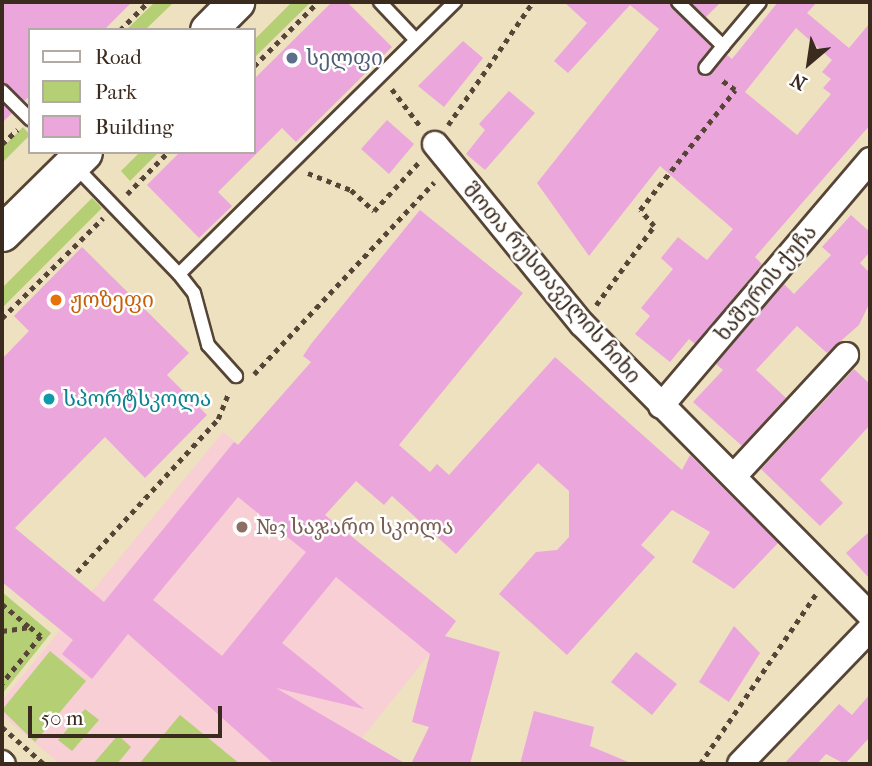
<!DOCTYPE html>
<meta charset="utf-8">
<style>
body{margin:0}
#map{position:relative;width:872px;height:766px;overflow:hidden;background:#eee1c0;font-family:"IM FELL French Canon","Noto Serif Georgian",serif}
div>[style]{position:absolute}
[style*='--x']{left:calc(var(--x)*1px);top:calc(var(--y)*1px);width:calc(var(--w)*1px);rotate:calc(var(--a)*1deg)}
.built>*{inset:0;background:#f7cfd5}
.green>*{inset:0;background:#b5cf75}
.building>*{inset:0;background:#eba6dc}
.path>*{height:4.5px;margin-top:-2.25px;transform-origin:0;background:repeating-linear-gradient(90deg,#564536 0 5px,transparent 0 10px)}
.roads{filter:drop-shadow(2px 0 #564536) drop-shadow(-2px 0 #564536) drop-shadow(0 2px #564536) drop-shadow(0 -2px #564536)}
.service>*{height:12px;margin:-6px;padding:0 6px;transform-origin:6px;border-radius:6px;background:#fff}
.minor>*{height:24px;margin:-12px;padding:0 12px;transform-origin:12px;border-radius:12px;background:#fff}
.secondary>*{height:35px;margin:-17.5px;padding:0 17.5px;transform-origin:17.5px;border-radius:17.5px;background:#fff}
.dots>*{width:19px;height:19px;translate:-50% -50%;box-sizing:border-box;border:4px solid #fff;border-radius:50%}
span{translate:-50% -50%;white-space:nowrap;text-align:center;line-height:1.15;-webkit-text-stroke:5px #fff;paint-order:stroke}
.service-label{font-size:21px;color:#4e5e75}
.left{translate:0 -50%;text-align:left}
.street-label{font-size:21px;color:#3b2a1e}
.food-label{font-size:21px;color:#c56008}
.culture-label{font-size:21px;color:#0d838f}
.education-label{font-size:21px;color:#785e54}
.frame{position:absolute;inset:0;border:4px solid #3b2a1e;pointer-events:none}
.legend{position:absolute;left:28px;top:28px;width:228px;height:126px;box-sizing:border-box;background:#fff;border:2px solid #b1aaa5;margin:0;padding:9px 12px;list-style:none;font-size:21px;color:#3b2a1e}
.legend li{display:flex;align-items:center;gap:14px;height:35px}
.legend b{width:35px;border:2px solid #b1aaa5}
.north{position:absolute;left:774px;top:28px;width:70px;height:70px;-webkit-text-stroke:5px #fff;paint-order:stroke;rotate:209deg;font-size:19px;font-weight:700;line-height:28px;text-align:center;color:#3b2a1e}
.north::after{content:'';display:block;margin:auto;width:24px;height:32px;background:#3b2a1e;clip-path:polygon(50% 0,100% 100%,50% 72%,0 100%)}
.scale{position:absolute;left:28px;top:706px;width:194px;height:32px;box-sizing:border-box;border:4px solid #3b2a1e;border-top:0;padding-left:9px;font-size:21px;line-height:24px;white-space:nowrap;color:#3b2a1e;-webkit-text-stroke:5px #fff;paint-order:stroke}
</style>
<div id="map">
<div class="built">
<i style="clip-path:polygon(223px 432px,456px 621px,341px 764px,60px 764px,2px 715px,2px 701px)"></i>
</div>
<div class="green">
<i style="clip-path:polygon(155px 2px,174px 2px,145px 30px,126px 30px)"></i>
<i style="clip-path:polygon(292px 2px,311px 2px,254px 58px,254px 40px)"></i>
<i style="clip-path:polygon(23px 127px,30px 135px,2px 163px,2px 148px)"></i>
<i style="clip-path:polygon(140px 152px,159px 152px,130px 181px,121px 171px)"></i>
<i style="clip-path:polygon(92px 198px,102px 208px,2px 308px,2px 288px)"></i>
<i style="clip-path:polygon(2px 592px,51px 633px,2px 694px)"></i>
<i style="clip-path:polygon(50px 651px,86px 681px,35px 742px,2px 710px)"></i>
<i style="clip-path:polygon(85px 709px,99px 720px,72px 751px,58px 740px)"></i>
<i style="clip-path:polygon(180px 715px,240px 764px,139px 764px)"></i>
<i style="clip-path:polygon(118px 735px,131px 747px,117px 764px,93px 764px)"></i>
</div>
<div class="building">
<i style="clip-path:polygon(2px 2px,132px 2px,104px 30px,30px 30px,30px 96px,24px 101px,2px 82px)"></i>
<i style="clip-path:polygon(332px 2px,347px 2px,392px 47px,296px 142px,282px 128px,218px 192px,232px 206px,199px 238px,147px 185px,180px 152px,254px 152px,254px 79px)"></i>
<i style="clip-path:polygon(evenodd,564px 2px,669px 2px,711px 47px,697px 66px,704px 77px,727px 55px,732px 59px,778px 2px,817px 2px,807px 13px,849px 48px,870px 23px,870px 125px,755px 257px,762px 264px,695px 344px,689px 339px,670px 362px,635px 334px,650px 316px,641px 308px,673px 269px,661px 258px,678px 237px,707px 260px,733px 229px,660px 166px,589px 256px,537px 183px,659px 29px,630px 5px,568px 73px,554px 61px,587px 23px,564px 2px,796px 28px,832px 60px,822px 72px,831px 79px,823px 88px,831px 94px,797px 135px,745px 92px,796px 28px)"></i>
<i style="clip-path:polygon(690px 2px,721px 2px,706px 17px)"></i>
<i style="clip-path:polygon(463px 41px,483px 58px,444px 107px,418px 86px)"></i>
<i style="clip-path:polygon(509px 91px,535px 113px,485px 170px,466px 154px,485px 130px,479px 124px)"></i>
<i style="clip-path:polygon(2px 103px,12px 113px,2px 123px)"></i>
<i style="clip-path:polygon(387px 120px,414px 144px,389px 174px,361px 149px)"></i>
<i style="clip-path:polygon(evenodd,420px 210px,523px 293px,399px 445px,430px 472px,437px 464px,449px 475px,555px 357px,682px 470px,690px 455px,778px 543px,734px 589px,692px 562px,710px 532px,672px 510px,641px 545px,655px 557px,567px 655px,499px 594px,536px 552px,557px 550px,569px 537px,569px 491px,538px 463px,456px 554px,392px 496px,384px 505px,356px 481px,325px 515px,456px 621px,445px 636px,500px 652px,470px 764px,411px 764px,429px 727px,412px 722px,430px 654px,336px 577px,282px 643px,364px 709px,276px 688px,406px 764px,274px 764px,128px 634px,92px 679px,62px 654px,73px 640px,2px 582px,2px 359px,29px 331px,14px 316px,82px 247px,189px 353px,167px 375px,207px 415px,145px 478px,105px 437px,15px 528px,104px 602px,234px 442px,238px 445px,311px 362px,303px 356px,311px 344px,420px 210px,238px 497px,306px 552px,222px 656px,153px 600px,238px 497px)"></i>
<i style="clip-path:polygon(851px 215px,870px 232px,870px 252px,860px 263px,870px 273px,870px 302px,859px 325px,827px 353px,797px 326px,756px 370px,786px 398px,742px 446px,693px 402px,723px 370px,716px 364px,784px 284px,794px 294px,831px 255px,822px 247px)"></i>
<i style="clip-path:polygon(854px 369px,870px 384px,870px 425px,820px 480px,843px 503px,820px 526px,761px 469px)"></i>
<i style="clip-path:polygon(870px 531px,870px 579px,846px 553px)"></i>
<i style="clip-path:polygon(734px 626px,760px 653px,729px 702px,699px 682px)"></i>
<i style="clip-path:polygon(636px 652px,677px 684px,652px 715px,611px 682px)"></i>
<i style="clip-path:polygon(870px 694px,870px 737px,845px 764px,826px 754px,817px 764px,784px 764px,839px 704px,852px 715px)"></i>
<i style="clip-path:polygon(534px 711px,594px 727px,590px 746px,633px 764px,520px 764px)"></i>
</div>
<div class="path">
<i style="--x:120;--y:30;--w:40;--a:-45"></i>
<i style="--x:254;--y:66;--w:91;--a:-45"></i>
<i style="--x:392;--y:89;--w:48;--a:52.7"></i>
<i style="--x:448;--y:125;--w:150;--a:-55.4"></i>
<i style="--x:2;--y:144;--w:21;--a:-43"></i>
<i style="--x:308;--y:173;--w:46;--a:21.6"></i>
<i style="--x:351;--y:190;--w:31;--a:42"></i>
<i style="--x:374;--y:211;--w:67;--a:-47.4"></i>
<i style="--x:127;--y:194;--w:59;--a:-45.7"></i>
<i style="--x:596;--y:305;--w:98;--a:-53.7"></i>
<i style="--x:654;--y:226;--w:21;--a:-131"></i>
<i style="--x:640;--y:210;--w:153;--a:-51.6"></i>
<i style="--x:735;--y:90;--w:19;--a:-145"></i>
<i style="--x:2;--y:318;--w:142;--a:-44.7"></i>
<i style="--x:254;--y:374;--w:263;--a:-46.8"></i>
<i style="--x:77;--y:572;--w:208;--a:-47.3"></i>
<i style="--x:218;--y:419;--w:29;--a:-68"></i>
<i style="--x:2;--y:604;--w:35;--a:40"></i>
<i style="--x:2;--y:631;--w:28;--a:-8"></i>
<i style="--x:30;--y:627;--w:14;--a:39"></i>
<i style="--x:41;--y:636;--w:62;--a:129.1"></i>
<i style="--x:2;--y:727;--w:56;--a:41.4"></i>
<i style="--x:700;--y:764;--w:206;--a:-55.7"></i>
</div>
<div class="roads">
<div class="service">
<i style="--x:380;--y:2;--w:51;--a:46.6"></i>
<i style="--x:678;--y:2;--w:63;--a:44.4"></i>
<i style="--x:723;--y:46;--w:28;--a:129"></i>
<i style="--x:723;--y:46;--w:57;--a:-49.9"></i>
<i style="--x:2;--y:91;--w:40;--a:45"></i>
<i style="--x:74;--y:165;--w:151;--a:46.1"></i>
<i style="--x:179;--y:274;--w:388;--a:-44.6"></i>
<i style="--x:179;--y:274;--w:24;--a:52"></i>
<i style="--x:194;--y:293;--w:54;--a:74.9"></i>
<i style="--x:208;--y:345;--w:42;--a:47.9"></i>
</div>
<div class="minor">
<i style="--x:435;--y:144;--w:232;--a:50.8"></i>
<i style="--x:582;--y:324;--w:409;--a:45.3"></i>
<i style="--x:661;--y:406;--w:323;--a:-49.6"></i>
<i style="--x:734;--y:476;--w:165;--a:-47.2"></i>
<i style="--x:2;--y:763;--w:1;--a:45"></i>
<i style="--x:740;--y:764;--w:187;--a:-46.1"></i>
</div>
<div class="secondary">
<i style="--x:208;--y:30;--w:40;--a:-45"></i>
<i style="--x:2;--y:233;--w:115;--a:-44.6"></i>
</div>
</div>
<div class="dots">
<i style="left:292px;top:58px;background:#5c6f8a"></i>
<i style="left:56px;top:300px;background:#e8710a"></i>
<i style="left:49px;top:399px;background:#0f9aa8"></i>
<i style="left:242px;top:527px;background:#8d6e63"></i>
</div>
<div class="service-label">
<span class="left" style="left:306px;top:58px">სელფი</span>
</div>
<div class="street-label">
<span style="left:552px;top:283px;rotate:49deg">შოთა რუსთაველის ჩიხი</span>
<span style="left:766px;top:283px;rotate:-50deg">ხაშურის ქუჩა</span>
</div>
<div class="food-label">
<span class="left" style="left:70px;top:300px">ჟოზეფი</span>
</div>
<div class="culture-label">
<span class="left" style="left:63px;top:399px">სპორტსკოლა</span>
</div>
<div class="education-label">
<span class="left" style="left:256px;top:527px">№3 საჯარო სკოლა</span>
</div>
<div class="frame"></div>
<ul class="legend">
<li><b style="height:9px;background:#fff"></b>Road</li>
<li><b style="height:19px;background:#b5cf75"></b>Park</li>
<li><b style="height:19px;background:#eba6dc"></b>Building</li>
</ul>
<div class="north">N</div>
<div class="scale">50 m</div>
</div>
